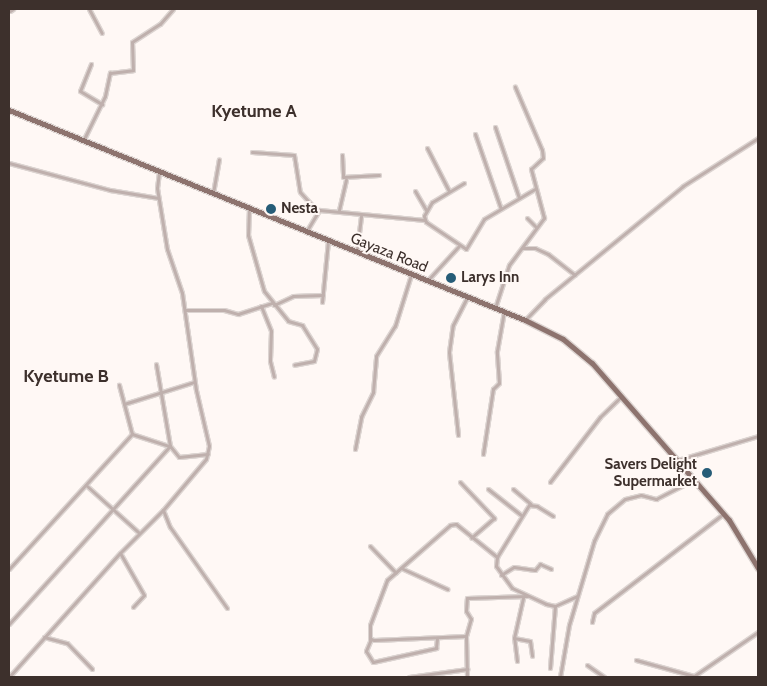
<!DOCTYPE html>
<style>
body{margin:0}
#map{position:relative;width:767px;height:686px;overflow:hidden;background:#fff8f5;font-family:Cabin,sans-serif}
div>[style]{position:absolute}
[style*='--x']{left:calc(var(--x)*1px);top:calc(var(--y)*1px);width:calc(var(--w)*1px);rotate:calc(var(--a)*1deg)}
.roads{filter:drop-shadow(1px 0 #dcd4d1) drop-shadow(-1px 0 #dcd4d1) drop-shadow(0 1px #dcd4d1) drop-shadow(0 -1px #dcd4d1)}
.street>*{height:3px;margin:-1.5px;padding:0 1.5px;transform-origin:1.5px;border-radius:1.5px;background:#bfb0ad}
.primary>*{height:5px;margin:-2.5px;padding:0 2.5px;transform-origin:2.5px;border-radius:2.5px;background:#8d736e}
.dots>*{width:14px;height:14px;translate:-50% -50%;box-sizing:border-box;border:2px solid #fff8f5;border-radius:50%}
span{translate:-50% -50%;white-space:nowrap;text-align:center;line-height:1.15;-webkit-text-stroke:4px #fff8f5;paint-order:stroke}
.poi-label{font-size:15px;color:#3d302c;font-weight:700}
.left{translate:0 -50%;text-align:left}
.right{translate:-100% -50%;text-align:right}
.street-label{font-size:15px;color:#3d302c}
.quarter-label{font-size:18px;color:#3d302c;font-weight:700}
.frame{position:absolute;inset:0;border:10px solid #3d302c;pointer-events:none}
</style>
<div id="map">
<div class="roads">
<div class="street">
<i style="--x:89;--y:9;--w:27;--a:62"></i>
<i style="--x:10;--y:11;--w:4;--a:-34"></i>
<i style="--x:91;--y:64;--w:29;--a:112"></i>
<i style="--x:80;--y:91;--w:26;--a:31"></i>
<i style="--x:495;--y:127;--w:75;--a:71.3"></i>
<i style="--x:475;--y:134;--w:79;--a:70.9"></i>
<i style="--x:83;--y:141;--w:50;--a:-63.9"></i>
<i style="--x:105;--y:96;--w:24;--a:-78"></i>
<i style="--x:110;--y:73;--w:23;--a:-7"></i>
<i style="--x:133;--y:70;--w:28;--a:-92"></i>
<i style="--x:132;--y:42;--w:33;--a:-33"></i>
<i style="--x:160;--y:24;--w:20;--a:-49"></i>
<i style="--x:427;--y:148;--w:48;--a:62.9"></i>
<i style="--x:252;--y:152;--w:42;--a:4.1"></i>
<i style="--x:294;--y:155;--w:37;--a:81"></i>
<i style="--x:300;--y:192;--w:25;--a:48"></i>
<i style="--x:342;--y:155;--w:22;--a:87"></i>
<i style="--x:343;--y:177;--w:36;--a:-3"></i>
<i style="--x:9;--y:163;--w:105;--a:15"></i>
<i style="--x:110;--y:190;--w:49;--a:9.5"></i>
<i style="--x:159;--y:172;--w:16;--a:97"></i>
<i style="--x:157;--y:188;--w:62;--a:80.7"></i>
<i style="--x:167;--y:249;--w:46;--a:71.2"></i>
<i style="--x:182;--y:293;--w:98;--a:81.8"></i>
<i style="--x:196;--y:390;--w:57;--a:76.9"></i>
<i style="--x:209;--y:446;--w:13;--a:103"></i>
<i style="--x:206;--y:459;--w:67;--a:130.1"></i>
<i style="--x:163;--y:510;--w:18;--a:68"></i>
<i style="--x:170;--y:527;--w:99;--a:54.9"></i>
<i style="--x:464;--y:183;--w:37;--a:149"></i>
<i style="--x:432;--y:202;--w:16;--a:120"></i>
<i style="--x:424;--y:216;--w:6;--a:72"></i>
<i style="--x:426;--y:222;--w:48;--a:34"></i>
<i style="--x:466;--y:249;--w:35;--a:-59"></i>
<i style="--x:484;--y:219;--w:59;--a:-30.5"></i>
<i style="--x:415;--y:191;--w:22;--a:60"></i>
<i style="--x:213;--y:193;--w:34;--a:-80"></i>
<i style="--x:249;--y:208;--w:27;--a:92"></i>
<i style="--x:248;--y:235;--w:58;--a:74.1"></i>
<i style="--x:264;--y:291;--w:38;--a:51"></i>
<i style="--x:288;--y:321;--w:15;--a:16"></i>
<i style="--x:302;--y:325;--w:28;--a:58"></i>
<i style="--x:317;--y:349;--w:12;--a:104"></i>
<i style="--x:314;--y:361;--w:20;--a:169"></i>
<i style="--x:339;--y:210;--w:31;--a:-77"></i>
<i style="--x:527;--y:218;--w:13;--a:45"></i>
<i style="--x:306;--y:232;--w:26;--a:-59"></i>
<i style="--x:319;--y:210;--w:106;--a:5.4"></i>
<i style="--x:523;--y:248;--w:12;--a:0"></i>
<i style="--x:535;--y:248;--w:14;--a:25"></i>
<i style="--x:548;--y:254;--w:34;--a:38"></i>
<i style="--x:357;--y:249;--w:33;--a:-83"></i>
<i style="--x:427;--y:281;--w:47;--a:-47.6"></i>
<i style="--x:322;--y:302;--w:61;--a:-84.4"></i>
<i style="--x:274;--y:305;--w:21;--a:-25"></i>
<i style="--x:293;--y:296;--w:30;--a:-2"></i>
<i style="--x:261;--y:306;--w:27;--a:68"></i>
<i style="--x:271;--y:331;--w:30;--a:92"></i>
<i style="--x:270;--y:361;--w:16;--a:76"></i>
<i style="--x:495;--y:308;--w:45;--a:-72"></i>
<i style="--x:509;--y:265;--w:59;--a:-53.3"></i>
<i style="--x:544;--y:218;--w:51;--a:-104.9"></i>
<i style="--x:531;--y:169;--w:16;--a:-43"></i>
<i style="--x:543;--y:158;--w:8;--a:-97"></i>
<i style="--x:542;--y:150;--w:69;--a:-113.2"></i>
<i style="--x:185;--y:310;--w:39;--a:0"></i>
<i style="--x:224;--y:310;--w:15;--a:16"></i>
<i style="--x:238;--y:314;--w:36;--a:-18"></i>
<i style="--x:525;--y:320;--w:29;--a:-46"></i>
<i style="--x:545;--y:299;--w:178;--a:-39.3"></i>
<i style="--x:683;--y:186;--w:89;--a:-32.6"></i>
<i style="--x:124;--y:404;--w:73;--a:-17.4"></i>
<i style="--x:132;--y:434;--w:40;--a:18"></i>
<i style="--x:170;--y:446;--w:14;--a:51"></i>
<i style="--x:179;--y:457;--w:29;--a:-6"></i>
<i style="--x:458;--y:435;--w:83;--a:-96.2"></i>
<i style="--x:449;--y:352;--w:27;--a:-82"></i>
<i style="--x:453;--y:325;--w:30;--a:-63"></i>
<i style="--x:355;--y:449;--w:33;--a:-79"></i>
<i style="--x:361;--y:417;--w:28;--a:-64"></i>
<i style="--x:373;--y:392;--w:36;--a:-85"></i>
<i style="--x:376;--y:356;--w:36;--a:-58"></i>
<i style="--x:395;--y:326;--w:53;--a:-72.6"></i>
<i style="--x:483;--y:454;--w:66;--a:-81.3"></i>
<i style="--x:493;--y:389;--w:8;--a:-45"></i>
<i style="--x:499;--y:383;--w:32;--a:-94"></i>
<i style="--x:497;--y:351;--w:39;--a:-80"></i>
<i style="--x:678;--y:460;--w:84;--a:-16.7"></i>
<i style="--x:460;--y:482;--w:50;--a:46.6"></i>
<i style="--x:494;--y:518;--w:30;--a:139"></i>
<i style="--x:550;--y:482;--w:82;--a:-52.4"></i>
<i style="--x:600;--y:417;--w:30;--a:-44"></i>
<i style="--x:87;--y:486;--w:69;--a:42"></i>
<i style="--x:488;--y:489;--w:42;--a:38.2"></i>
<i style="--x:513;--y:489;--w:23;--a:40"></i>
<i style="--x:553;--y:516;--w:19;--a:-148"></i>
<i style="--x:537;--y:506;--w:8;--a:-173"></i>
<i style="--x:529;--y:505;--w:61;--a:121.6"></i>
<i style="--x:497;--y:557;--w:9;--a:96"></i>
<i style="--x:496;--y:566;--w:27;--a:54"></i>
<i style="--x:512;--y:588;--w:38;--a:25"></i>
<i style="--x:546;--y:604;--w:9;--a:13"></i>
<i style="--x:555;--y:606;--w:24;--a:-24"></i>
<i style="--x:370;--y:546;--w:37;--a:46"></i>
<i style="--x:401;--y:568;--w:51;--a:24.5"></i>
<i style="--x:9;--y:569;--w:183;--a:-47.7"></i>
<i style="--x:132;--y:434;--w:51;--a:-104.9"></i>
<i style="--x:501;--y:575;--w:15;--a:-32"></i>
<i style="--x:514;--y:567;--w:21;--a:8"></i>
<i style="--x:535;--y:570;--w:8;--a:-50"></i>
<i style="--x:540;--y:564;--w:12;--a:24"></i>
<i style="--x:133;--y:607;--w:16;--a:-47"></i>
<i style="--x:144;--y:595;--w:48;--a:-119.7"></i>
<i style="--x:120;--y:553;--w:61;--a:-45"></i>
<i style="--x:592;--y:622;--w:9;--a:-77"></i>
<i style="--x:594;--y:613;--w:163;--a:-37.5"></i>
<i style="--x:9;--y:624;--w:240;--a:-47.9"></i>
<i style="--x:170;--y:446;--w:83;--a:-99.7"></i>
<i style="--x:466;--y:636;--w:92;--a:177.5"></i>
<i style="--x:374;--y:640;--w:4;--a:-166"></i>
<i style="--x:370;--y:639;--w:14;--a:-90"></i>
<i style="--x:370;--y:625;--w:48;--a:-69.3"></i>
<i style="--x:387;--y:580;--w:84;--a:-41.1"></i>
<i style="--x:450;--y:525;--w:6;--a:-9"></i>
<i style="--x:456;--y:524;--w:53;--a:38.8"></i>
<i style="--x:44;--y:637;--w:24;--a:15"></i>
<i style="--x:67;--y:643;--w:36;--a:46"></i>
<i style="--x:514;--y:638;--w:16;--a:11"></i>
<i style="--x:530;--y:641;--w:15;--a:82"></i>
<i style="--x:371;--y:639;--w:13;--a:113"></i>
<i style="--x:366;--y:651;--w:13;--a:58"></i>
<i style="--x:373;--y:662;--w:65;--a:-12.5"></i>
<i style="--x:436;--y:648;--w:9;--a:-84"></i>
<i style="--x:636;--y:660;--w:60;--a:15.4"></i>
<i style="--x:694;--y:676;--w:78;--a:-34.5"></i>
<i style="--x:517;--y:661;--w:23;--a:-97"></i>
<i style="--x:514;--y:638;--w:41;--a:-77.3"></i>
<i style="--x:587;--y:665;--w:21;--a:35"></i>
<i style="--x:550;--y:668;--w:62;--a:-85.4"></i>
<i style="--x:9;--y:677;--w:166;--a:-48.2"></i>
<i style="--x:409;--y:677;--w:59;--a:-7.9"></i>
<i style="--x:467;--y:677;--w:41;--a:-91.4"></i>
<i style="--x:466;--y:636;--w:18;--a:-74"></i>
<i style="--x:471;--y:619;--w:9;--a:-122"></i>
<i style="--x:466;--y:611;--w:13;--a:-86"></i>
<i style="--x:467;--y:598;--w:60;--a:-1.9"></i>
<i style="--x:560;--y:677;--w:53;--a:-80.2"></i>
<i style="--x:569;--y:625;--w:88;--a:-73.4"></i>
<i style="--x:594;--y:541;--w:30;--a:-64"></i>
<i style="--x:607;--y:514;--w:23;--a:-40"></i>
<i style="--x:625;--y:499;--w:16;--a:-14"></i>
<i style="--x:641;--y:495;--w:16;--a:15"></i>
<i style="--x:656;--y:499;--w:42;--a:-27.2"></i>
</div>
<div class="primary">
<i style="--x:9;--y:110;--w:557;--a:22.15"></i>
<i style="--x:525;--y:320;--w:42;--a:26.6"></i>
<i style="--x:563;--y:339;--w:38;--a:40"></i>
<i style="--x:592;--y:363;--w:208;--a:48.9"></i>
<i style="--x:729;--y:520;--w:56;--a:58.9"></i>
</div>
</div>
<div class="dots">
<i style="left:271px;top:209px;background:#265c77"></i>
<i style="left:451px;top:278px;background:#265c77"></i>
<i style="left:707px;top:473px;background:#265c77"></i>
</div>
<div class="poi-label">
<span class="left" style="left:281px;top:209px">Nesta</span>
<span class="left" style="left:461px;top:278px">Larys Inn</span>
<span class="right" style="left:697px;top:473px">Savers Delight<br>Supermarket</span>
</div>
<div class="street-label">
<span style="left:389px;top:253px;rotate:22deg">Gayaza Road</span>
</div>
<div class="quarter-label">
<span style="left:254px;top:111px">Kyetume A</span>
<span style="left:66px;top:376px">Kyetume B</span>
</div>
<div class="frame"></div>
</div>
